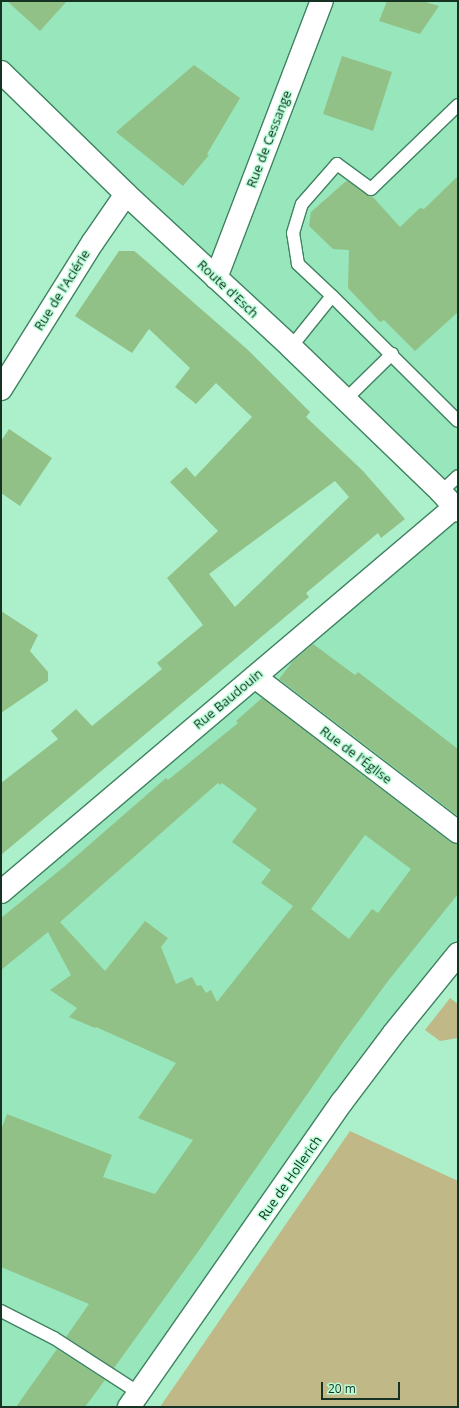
<!DOCTYPE html>
<meta charset="utf-8">
<style>
body{margin:0}
#map{position:relative;width:459px;height:1408px;overflow:hidden;background:#abf0ca;font-family:"Open Sans",sans-serif}
div>[style]{position:absolute}
[style*='--x']{left:calc(var(--x)*1px);top:calc(var(--y)*1px);width:calc(var(--w)*1px);rotate:calc(var(--a)*1deg)}
.built>*{inset:0;background:#98e6bc}
.green>*{inset:0;background:#c0b886}
.building>*{inset:0;background:#92c187}
.roads{filter:drop-shadow(1px 0 #3f8361) drop-shadow(-1px 0 #3f8361) drop-shadow(0 1px #3f8361) drop-shadow(0 -1px #3f8361)}
.service>*{height:12px;margin:-6px;padding:0 6px;transform-origin:6px;border-radius:6px;background:#fff}
.minor>*{height:22px;margin:-11px;padding:0 11px;transform-origin:11px;border-radius:11px;background:#fff}
.secondary>*{height:22px;margin:-11px;padding:0 11px;transform-origin:11px;border-radius:11px;background:#fff}
.primary>*{height:22px;margin:-11px;padding:0 11px;transform-origin:11px;border-radius:11px;background:#fff}
span{translate:-50% -50%;white-space:nowrap;text-align:center;line-height:1.15;-webkit-text-stroke:3px #b8fed7;paint-order:stroke}
.street-label{font-size:13px;color:#153223}
.frame{position:absolute;inset:0;border:2px solid #153223;pointer-events:none}
.scale{position:absolute;left:321px;top:1382px;width:79px;height:18px;box-sizing:border-box;border:2px solid #153223;border-top:0;padding-left:5px;font-size:12px;line-height:14px;white-space:nowrap;color:#153223;-webkit-text-stroke:3px #b8fed7;paint-order:stroke}
</style>
<div id="map">
<div class="built">
<i style="clip-path:polygon(1px 1px,458px 1px,458px 497px,1px 71px)"></i>
<i style="clip-path:polygon(458px 512px,458px 954px,129px 1407px,1px 1407px,1px 892px)"></i>
</div>
<div class="green">
<i style="clip-path:polygon(450px 998px,458px 1004px,458px 1038px,440px 1041px,425px 1030px)"></i>
<i style="clip-path:polygon(350px 1131px,458px 1181px,458px 1407px,160px 1407px)"></i>
</div>
<div class="building">
<i style="clip-path:polygon(7px 1px,67px 1px,40px 31px)"></i>
<i style="clip-path:polygon(387px 1px,422px 1px,439px 6px,420px 34px,379px 21px)"></i>
<i style="clip-path:polygon(342px 56px,392px 72px,373px 131px,323px 114px)"></i>
<i style="clip-path:polygon(194px 65px,240px 98px,207px 154px,209px 155px,183px 186px,116px 132px)"></i>
<i style="clip-path:polygon(458px 176px,458px 312px,415px 351px,384px 320px,380px 322px,348px 288px,349px 250px,333px 249px,309px 226px,311px 212px,345px 182px,348px 181px,367px 195px,372px 196px,400px 227px,420px 208px,424px 209px)"></i>
<i style="clip-path:polygon(evenodd,119px 251px,134px 251px,138px 254px,248px 350px,310px 412px,306px 417px,363px 471px,405px 519px,381px 538px,378px 533px,306px 593px,309px 597px,1px 855px,1px 783px,58px 739px,51px 731px,76px 709px,92px 726px,162px 669px,157px 663px,203px 625px,167px 578px,218px 531px,170px 482px,186px 467px,195px 477px,252px 417px,216px 383px,196px 404px,175px 387px,190px 368px,149px 329px,132px 353px,75px 316px,119px 251px,335px 481px,349px 497px,235px 607px,209px 574px,335px 481px)"></i>
<i style="clip-path:polygon(9px 429px,52px 458px,20px 506px,1px 493px,1px 441px)"></i>
<i style="clip-path:polygon(1px 611px,38px 635px,30px 651px,48px 672px,48px 681px,1px 713px)"></i>
<i style="clip-path:polygon(313px 644px,355px 675px,358px 672px,458px 749px,458px 816px,279px 679px,293px 661px)"></i>
<i style="clip-path:polygon(evenodd,262px 698px,450px 842px,458px 844px,458px 894px,388px 981px,344px 1041px,200px 1249px,114px 1368px,66px 1337px,89px 1304px,1px 1267px,1px 1130px,7px 1114px,112px 1155px,103px 1177px,155px 1194px,193px 1140px,138px 1118px,176px 1063px,96px 1027px,95px 1028px,69px 1017px,77px 1008px,50px 990px,71px 975px,48px 932px,1px 970px,1px 918px,65px 866px,166px 778px,168px 780px,238px 723px,236px 721px,262px 698px,218px 783px,220px 785px,222px 783px,257px 809px,232px 842px,271px 870px,261px 883px,293px 906px,217px 1002px,211px 990px,206px 993px,201px 985px,197px 986px,192px 977px,176px 984px,161px 947px,168px 938px,145px 921px,105px 971px,60px 922px,218px 783px,262px 698px,365px 835px,411px 869px,378px 913px,372px 909px,349px 939px,311px 909px,365px 835px)"></i>
<i style="clip-path:polygon(57px 1349px,105px 1380px,85px 1407px,16px 1407px)"></i>
</div>
<div class="roads">
<div class="service">
<i style="--x:332;--y:296;--w:177;--a:44.8"></i>
<i style="--x:291;--y:347;--w:65;--a:-51.2"></i>
<i style="--x:332;--y:296;--w:47;--a:-136.7"></i>
<i style="--x:298;--y:264;--w:31;--a:-99"></i>
<i style="--x:293;--y:233;--w:30;--a:-73"></i>
<i style="--x:302;--y:204;--w:53;--a:-48.8"></i>
<i style="--x:337;--y:164;--w:42;--a:36.3"></i>
<i style="--x:371;--y:189;--w:121;--a:-44"></i>
<i style="--x:345;--y:400;--w:66;--a:-44.4"></i>
<i style="--x:441;--y:492;--w:23;--a:-43"></i>
<i style="--x:1;--y:1311;--w:59;--a:27"></i>
<i style="--x:54;--y:1338;--w:101;--a:32.9"></i>
</div>
<div class="minor">
<i style="--x:1;--y:389;--w:173;--a:-58"></i>
<i style="--x:93;--y:242;--w:58;--a:-55.5"></i>
<i style="--x:255;--y:677;--w:255;--a:37.4"></i>
<i style="--x:1;--y:892;--w:595;--a:-40.3"></i>
</div>
<div class="secondary">
<i style="--x:216;--y:278;--w:297;--a:-69.1"></i>
</div>
<div class="primary">
<i style="--x:1;--y:72;--w:175;--a:44.3"></i>
<i style="--x:126;--y:194;--w:225;--a:42.8"></i>
<i style="--x:291;--y:347;--w:209;--a:44"></i>
<i style="--x:441;--y:492;--w:25;--a:48"></i>
<i style="--x:129;--y:1407;--w:372;--a:-55.1"></i>
<i style="--x:342;--y:1102;--w:86;--a:-53"></i>
<i style="--x:394;--y:1033;--w:102;--a:-51"></i>
</div>
</div>
<div class="street-label">
<span style="left:269px;top:139px;rotate:-69deg">Rue de Cessange</span>
<span style="left:228px;top:289px;rotate:43deg">Route d'Esch</span>
<span style="left:62px;top:290px;rotate:-58deg">Rue de l'Aciérie</span>
<span style="left:228px;top:699px;rotate:-40deg">Rue Baudouin</span>
<span style="left:356px;top:755px;rotate:37deg">Rue de l'Église</span>
<span style="left:290px;top:1178px;rotate:-55deg">Rue de Hollerich</span>
</div>
<div class="frame"></div>
<div class="scale">20 m</div>
</div>
